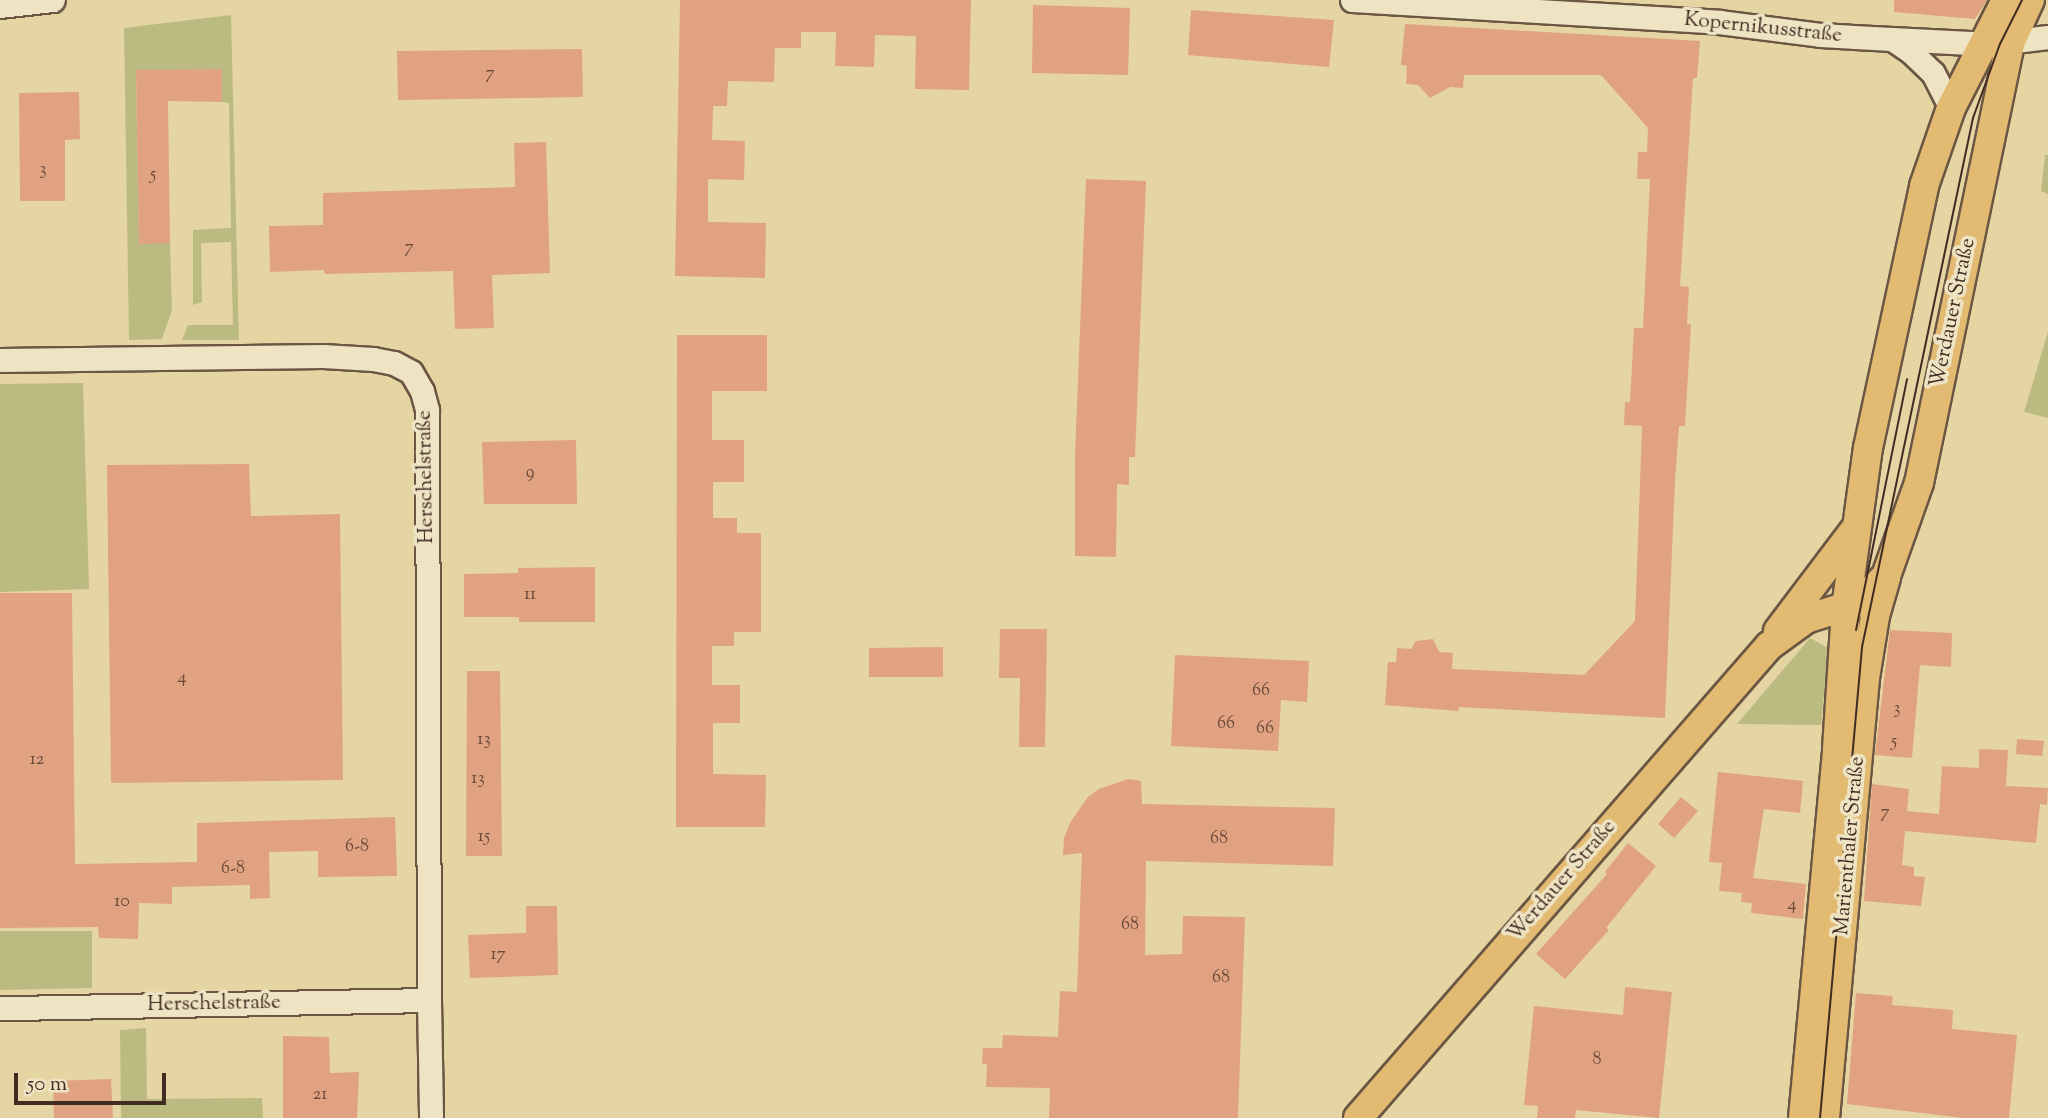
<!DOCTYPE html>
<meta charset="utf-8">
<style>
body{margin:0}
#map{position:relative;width:2048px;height:1118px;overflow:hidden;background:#e5d5a3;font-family:"Sorts Mill Goudy",serif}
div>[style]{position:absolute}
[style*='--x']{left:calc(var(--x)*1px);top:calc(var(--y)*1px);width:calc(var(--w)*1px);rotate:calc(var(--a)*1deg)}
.green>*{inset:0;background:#bbbb81}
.building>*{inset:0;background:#e0a281}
.roads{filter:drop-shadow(2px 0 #6a5643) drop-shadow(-2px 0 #6a5643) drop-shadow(0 2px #6a5643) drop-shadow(0 -2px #6a5643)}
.minor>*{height:23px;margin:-11.5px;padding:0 11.5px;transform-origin:11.5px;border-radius:11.5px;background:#eee4c3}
.major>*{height:28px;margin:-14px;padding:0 14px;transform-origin:14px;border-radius:14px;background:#e2ba72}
.tram>*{height:2px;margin:-1px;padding:0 1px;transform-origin:1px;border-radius:1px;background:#412c23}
span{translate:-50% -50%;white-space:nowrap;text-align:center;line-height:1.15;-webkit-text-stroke:7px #eee4c3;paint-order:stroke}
.number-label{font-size:18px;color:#694a3a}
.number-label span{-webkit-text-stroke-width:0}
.street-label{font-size:21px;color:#412c23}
.scale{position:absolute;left:14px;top:1073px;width:152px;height:32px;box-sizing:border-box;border:4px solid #412c23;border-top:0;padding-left:9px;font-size:21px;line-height:24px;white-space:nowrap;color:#412c23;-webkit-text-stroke:5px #eee4c3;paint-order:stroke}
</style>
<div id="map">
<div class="green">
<i style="clip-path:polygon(231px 15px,239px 340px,182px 340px,188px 325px,233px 325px,231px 242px,201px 243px,202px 302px,193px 305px,193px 230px,231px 228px,229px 103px,222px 102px,221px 69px,136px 71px,139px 243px,170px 243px,172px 310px,162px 339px,129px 340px,124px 28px)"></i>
<i style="clip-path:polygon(2045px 155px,2048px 155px,2048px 194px,2041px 191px)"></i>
<i style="clip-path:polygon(2048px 332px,2048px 418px,2024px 412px)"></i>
<i style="clip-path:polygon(83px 383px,89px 589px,0 592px,0 384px)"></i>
<i style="clip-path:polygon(1810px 638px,1828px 648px,1821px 725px,1737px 724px)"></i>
<i style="clip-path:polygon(0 931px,92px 931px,92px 988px,0 990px)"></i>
<i style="clip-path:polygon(146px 1028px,147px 1099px,262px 1098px,263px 1118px,121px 1118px,120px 1030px)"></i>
</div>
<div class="building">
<i style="clip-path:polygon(680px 0,971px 0,969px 90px,915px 89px,916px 36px,875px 35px,874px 67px,835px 66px,836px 32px,801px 32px,801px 48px,775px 48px,774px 82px,728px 81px,727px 106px,713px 106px,712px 140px,745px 141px,744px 180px,708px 179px,708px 222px,766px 223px,765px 278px,675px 276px)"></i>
<i style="clip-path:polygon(1894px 0,1987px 0,1975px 19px,1894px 12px)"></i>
<i style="clip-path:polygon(1033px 5px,1130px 8px,1128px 75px,1032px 73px)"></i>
<i style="clip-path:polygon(1191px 10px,1334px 20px,1329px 67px,1188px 55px)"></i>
<i style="clip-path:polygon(1405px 24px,1700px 41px,1697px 78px,1693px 78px,1680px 286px,1689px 287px,1687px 324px,1691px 324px,1685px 426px,1679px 426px,1675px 480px,1665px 718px,1459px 707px,1458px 711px,1385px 705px,1388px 662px,1396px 662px,1397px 648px,1411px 649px,1416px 641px,1433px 639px,1439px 652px,1453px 653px,1452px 669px,1584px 675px,1635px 621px,1642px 426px,1624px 425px,1625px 402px,1630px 402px,1634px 328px,1643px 328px,1650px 179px,1637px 179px,1638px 152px,1647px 152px,1648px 128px,1601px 75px,1464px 75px,1463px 88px,1450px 87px,1430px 98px,1418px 85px,1406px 84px,1407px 66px,1401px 65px)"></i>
<i style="clip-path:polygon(582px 49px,583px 97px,398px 100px,397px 51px)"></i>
<i style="clip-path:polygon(222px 69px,222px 102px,168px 101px,170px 243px,139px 244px,136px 70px)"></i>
<i style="clip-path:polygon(79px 92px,80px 139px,65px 140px,65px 201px,20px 201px,19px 93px)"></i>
<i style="clip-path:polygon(546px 142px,550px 273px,492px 275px,494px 328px,455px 329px,453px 271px,325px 274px,324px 270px,270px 272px,269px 226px,323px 225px,323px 193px,515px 187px,514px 143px)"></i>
<i style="clip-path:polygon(1086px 179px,1146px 181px,1135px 457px,1129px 457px,1129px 485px,1117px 484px,1116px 557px,1075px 556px,1075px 455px)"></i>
<i style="clip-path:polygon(677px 335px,767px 335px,767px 391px,712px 391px,712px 440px,744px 440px,744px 482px,713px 482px,713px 518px,737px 518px,737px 533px,761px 533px,761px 632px,734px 632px,734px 646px,712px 646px,712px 685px,740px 685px,740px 723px,713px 723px,713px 774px,766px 775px,765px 827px,676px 827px)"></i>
<i style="clip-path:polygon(576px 440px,577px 504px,484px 504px,482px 442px)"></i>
<i style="clip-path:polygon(249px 464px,251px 516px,340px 514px,343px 780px,111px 783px,107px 465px)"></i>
<i style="clip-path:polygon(595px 567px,595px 622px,519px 622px,519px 617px,464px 617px,464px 574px,518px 573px,518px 568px)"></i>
<i style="clip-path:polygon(0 593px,72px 593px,75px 864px,197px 862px,197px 823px,395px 817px,397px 876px,318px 877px,318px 851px,269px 852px,270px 898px,250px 899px,250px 885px,172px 887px,172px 904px,139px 903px,138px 939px,99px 938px,98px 927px,0 928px)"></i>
<i style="clip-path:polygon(1000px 629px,1047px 629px,1045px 747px,1019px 747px,1020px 678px,999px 678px)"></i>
<i style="clip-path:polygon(1890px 630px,1952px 633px,1951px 667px,1920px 665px,1912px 758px,1875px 755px)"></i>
<i style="clip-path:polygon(943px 647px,943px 677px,869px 677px,869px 648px)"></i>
<i style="clip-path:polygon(1175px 655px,1309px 661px,1307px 702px,1281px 700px,1278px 751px,1171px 746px)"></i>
<i style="clip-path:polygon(467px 671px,500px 671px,502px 856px,466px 856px)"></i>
<i style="clip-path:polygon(2017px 739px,2044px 741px,2042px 756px,2016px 754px)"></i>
<i style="clip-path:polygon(1979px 749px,2008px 750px,2006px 786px,2048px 788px,2047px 805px,2040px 804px,2036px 843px,1905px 831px,1902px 865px,1914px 867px,1914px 876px,1925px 877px,1921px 906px,1864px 901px,1872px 784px,1909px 789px,1907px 811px,1939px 814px,1942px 766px,1979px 768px)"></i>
<i style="clip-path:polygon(1718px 772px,1803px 781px,1800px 813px,1764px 809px,1753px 878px,1806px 884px,1803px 919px,1751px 913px,1752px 903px,1741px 902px,1742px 893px,1719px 891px,1722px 863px,1709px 862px)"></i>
<i style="clip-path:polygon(1128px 779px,1141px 781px,1142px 804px,1335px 808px,1333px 866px,1146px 861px,1145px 955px,1182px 954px,1183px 916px,1245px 917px,1238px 1118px,1049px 1118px,1050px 1088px,986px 1087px,987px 1064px,982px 1064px,983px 1048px,1002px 1048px,1003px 1035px,1058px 1037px,1060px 991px,1077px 992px,1082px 853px,1063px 855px,1064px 838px,1071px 821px,1088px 797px,1099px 789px)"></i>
<i style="clip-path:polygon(1681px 797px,1698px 811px,1674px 838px,1658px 824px)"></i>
<i style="clip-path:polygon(1628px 843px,1656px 866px,1606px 928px,1609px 930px,1565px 979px,1536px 954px,1607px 874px,1605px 872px)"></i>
<i style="clip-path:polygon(526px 906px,557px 906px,558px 975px,470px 978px,468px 935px,526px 933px)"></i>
<i style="clip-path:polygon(1625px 987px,1672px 992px,1659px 1118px,1576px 1110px,1575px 1118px,1537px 1118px,1538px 1106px,1524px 1105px,1534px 1006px,1623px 1015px)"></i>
<i style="clip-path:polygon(1856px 993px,1893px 996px,1892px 1005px,1953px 1010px,1952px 1029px,2017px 1035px,2009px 1118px,1963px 1118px,1847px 1104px)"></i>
<i style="clip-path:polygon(283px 1036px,329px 1037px,330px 1073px,359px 1072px,357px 1118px,283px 1118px)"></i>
<i style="clip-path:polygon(111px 1079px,113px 1118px,54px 1118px,53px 1081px)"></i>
</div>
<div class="roads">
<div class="minor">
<i style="--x:1352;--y:0;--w:368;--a:3.4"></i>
<i style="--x:1719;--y:22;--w:102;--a:7.3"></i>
<i style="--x:1820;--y:35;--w:72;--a:3.2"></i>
<i style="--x:1892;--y:39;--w:98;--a:2.9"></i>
<i style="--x:1990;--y:44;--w:58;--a:-6.9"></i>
<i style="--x:0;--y:6;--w:53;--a:-6.5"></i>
<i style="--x:1892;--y:39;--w:23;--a:34"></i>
<i style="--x:1911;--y:52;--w:30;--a:44"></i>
<i style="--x:1933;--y:73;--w:39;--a:63"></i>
<i style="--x:0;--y:360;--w:323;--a:-0.7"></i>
<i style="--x:323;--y:356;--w:50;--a:3.4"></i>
<i style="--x:373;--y:359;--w:21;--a:11"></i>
<i style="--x:394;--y:363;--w:19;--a:28"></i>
<i style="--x:411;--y:372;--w:22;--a:60"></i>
<i style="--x:422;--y:391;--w:20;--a:75"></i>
<i style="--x:427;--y:410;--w:590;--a:89.81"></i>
<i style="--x:429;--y:1000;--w:429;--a:178.9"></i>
<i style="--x:429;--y:1000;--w:118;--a:89"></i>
</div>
<div class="major">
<i style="--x:1778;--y:631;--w:124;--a:-52.9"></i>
<i style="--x:1358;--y:1118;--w:626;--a:-48.95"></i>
<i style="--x:1769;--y:646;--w:46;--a:-36.1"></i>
<i style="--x:1806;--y:619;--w:57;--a:-17.5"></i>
<i style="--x:1860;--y:602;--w:37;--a:-45"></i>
<i style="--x:1886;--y:576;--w:99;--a:-70.5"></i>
<i style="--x:1919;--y:483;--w:449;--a:-78.3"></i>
<i style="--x:2010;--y:43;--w:47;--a:-65.1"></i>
<i style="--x:1803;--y:1118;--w:371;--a:-84.7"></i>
<i style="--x:1837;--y:749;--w:141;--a:-86.3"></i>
<i style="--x:1846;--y:608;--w:162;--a:-82.2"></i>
<i style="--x:1868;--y:448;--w:268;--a:-77.9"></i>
<i style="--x:1924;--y:186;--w:83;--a:-70.9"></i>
<i style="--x:1951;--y:108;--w:121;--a:-63"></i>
<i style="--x:1825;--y:1118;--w:442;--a:-84.8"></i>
<i style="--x:1865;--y:678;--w:63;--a:-80.8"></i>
<i style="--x:1875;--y:616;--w:40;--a:-74"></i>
</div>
</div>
<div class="tram">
<i style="--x:1856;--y:630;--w:256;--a:-78.5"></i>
<i style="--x:1820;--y:1118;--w:473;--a:-84.9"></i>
<i style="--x:1862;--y:647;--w:541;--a:-78.15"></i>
<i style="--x:1973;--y:118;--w:79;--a:-70"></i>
<i style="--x:2000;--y:44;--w:49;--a:-63.4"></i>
</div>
<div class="number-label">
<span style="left:490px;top:74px">7</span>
<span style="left:43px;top:170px">3</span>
<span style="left:153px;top:175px">5</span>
<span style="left:409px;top:248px">7</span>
<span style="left:530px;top:473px">9</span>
<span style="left:530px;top:595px">11</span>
<span style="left:182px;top:678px">4</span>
<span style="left:1261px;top:691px">66</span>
<span style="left:1897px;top:709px">3</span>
<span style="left:1226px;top:724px">66</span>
<span style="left:1265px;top:729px">66</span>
<span style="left:484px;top:740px">13</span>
<span style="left:1894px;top:742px">5</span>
<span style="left:37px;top:760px">12</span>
<span style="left:478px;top:779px">13</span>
<span style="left:1885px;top:813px">7</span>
<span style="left:484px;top:837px">15</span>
<span style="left:1219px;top:839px">68</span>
<span style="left:357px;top:847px">6-8</span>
<span style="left:233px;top:869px">6-8</span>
<span style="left:122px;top:902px">10</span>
<span style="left:1792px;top:905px">4</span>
<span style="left:1130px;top:925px">68</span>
<span style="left:498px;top:955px">17</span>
<span style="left:1221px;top:978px">68</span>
<span style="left:1597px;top:1060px">8</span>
<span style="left:320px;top:1095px">21</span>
</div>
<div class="street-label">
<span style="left:1763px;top:28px;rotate:6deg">Kopernikusstraße</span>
<span style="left:1953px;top:313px;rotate:-78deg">Werdauer Straße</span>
<span style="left:426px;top:477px;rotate:-91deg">Herschelstraße</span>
<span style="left:1850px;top:846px;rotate:-85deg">Marienthaler Straße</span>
<span style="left:1562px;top:881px;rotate:-49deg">Werdauer Straße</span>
<span style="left:214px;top:1004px;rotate:-1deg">Herschelstraße</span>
</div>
<div class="scale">50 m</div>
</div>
